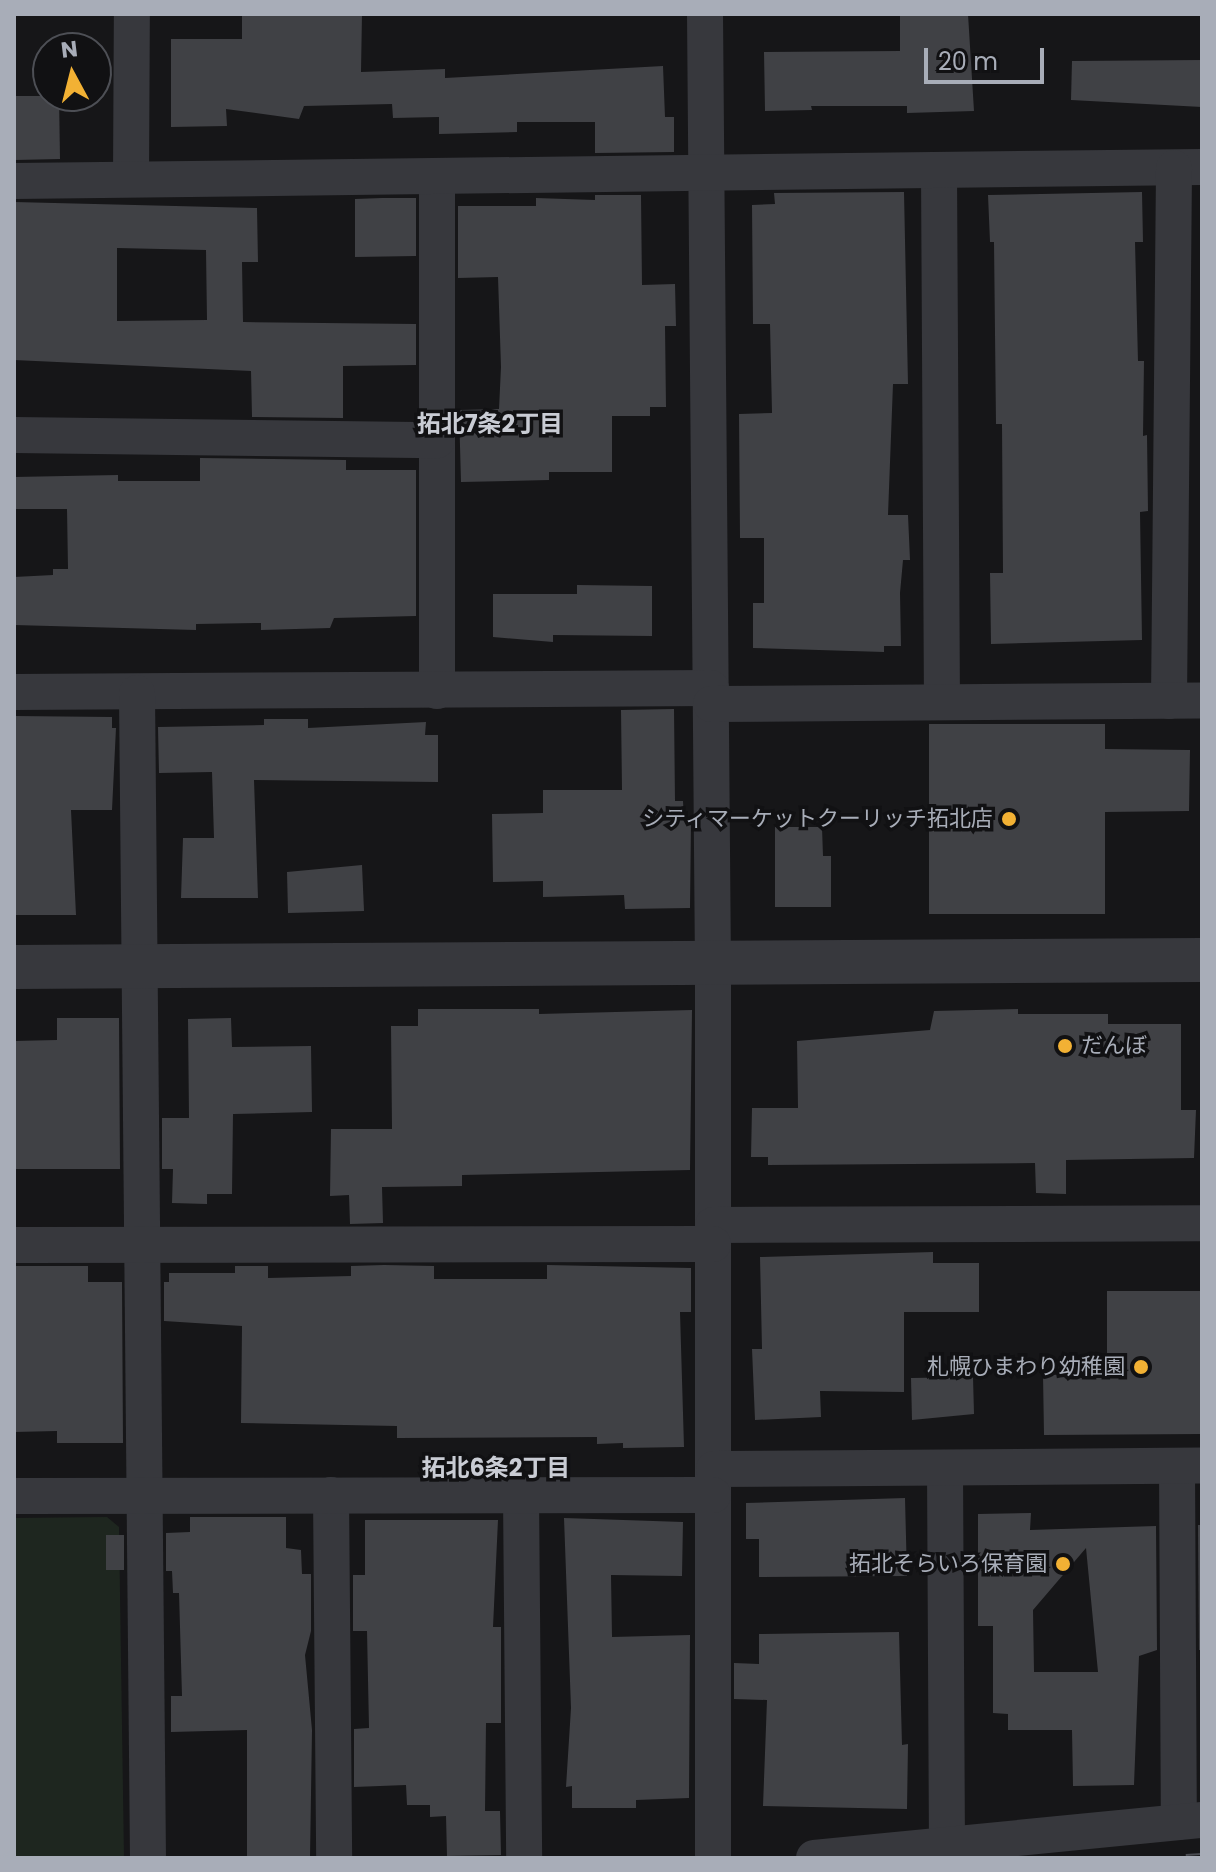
<!DOCTYPE html>
<meta charset="utf-8">
<style>
body{margin:0}
#map{position:relative;width:1216px;height:1872px;overflow:hidden;background:#161618;font-family:Poppins,"Noto Sans JP",sans-serif}
div>[style]{position:absolute}
[style*='--x']{left:calc(var(--x)*1px);top:calc(var(--y)*1px);width:calc(var(--w)*1px);rotate:calc(var(--a)*1deg)}
.green>*{inset:0;background:#1e261f}
.building>*{inset:0;background:#404145}
.minor>*{height:36px;margin:-18px;padding:0 18px;transform-origin:18px;border-radius:18px;background:#37383d}
.tertiary>*{height:44px;margin:-22px;padding:0 22px;transform-origin:22px;border-radius:22px;background:#37383d}
.rail>*{height:9px;margin-top:-4.5px;transform-origin:0;background:repeating-linear-gradient(90deg,#111113 0 18px,#4a4c52 0 36px);box-sizing:border-box;border-block:2px solid #4a4c52}
.dots>*{width:22px;height:22px;translate:-50% -50%;box-sizing:border-box;border:4px solid #111113;border-radius:50%}
span{translate:-50% -50%;white-space:nowrap;text-align:center;line-height:1.15;-webkit-text-stroke:7px #111113;paint-order:stroke}
.poi-label{font-size:22px;color:#a8adb8}
.right{translate:-100% -50%;text-align:right}
.left{translate:0 -50%;text-align:left}
.neighbourhood-label{font-size:24px;color:#c9ccd4;font-weight:700}
.frame{position:absolute;inset:0;border:16px solid #a8adb8;pointer-events:none}
.north{position:absolute;left:32px;top:32px;width:80px;height:80px;box-sizing:border-box;background:#111113;border:2px solid #4d4f55;border-radius:50%;rotate:353deg;font-size:22px;font-weight:700;line-height:32px;text-align:center;color:#a8adb8}
.north::after{content:'';display:block;margin:auto;width:28px;height:36px;background:#f2b134;clip-path:polygon(50% 0,100% 100%,50% 72%,0 100%)}
.scale{position:absolute;left:924px;top:48px;width:120px;height:36px;box-sizing:border-box;border:4px solid #a8adb8;border-top:0;padding-left:10px;font-size:24px;line-height:28px;white-space:nowrap;color:#a8adb8;-webkit-text-stroke:6px #111113;paint-order:stroke}
</style>
<div id="map">
<div class="green">
<i style="clip-path:polygon(107px 1517px,119px 1527px,124px 1858px,14px 1858px,14px 1518px)"></i>
</div>
<div class="building">
<i style="clip-path:polygon(242px 14px,362px 14px,361px 72px,445px 69px,445px 78px,663px 66px,665px 117px,674px 117px,674px 152px,595px 153px,595px 122px,517px 122px,517px 132px,439px 134px,439px 117px,393px 118px,392px 104px,304px 106px,299px 119px,226px 109px,227px 126px,171px 127px,171px 39px,242px 39px)"></i>
<i style="clip-path:polygon(900px 14px,968px 14px,974px 111px,907px 113px,907px 106px,811px 106px,812px 110px,765px 111px,764px 52px,900px 51px)"></i>
<i style="clip-path:polygon(1202px 60px,1202px 107px,1071px 100px,1072px 61px)"></i>
<i style="clip-path:polygon(14px 96px,59px 96px,60px 159px,15px 160px)"></i>
<i style="clip-path:polygon(904px 192px,908px 384px,893px 384px,888px 515px,908px 515px,910px 560px,903px 560px,900px 593px,901px 646px,884px 646px,884px 652px,753px 648px,753px 603px,764px 603px,764px 538px,740px 538px,739px 414px,772px 413px,770px 324px,753px 324px,752px 205px,775px 204px,774px 193px)"></i>
<i style="clip-path:polygon(1142px 192px,1143px 242px,1135px 242px,1138px 361px,1144px 361px,1143px 436px,1147px 435px,1148px 511px,1140px 512px,1142px 640px,991px 644px,990px 573px,1003px 573px,1002px 424px,996px 424px,994px 242px,990px 242px,988px 195px)"></i>
<i style="clip-path:polygon(595px 195px,641px 195px,642px 285px,675px 284px,676px 326px,665px 326px,666px 407px,650px 407px,650px 416px,612px 416px,612px 472px,549px 472px,549px 480px,461px 482px,459px 410px,499px 409px,501px 367px,498px 277px,458px 278px,458px 206px,536px 206px,536px 198px,595px 200px)"></i>
<i style="clip-path:polygon(382px 198px,416px 198px,416px 256px,355px 257px,355px 199px)"></i>
<i style="clip-path:polygon(evenodd,14px 202px,257px 208px,258px 262px,242px 262px,243px 322px,416px 324px,416px 365px,343px 366px,343px 418px,252px 417px,251px 371px,14px 360px,14px 202px,117px 248px,206px 250px,207px 320px,117px 321px,117px 248px)"></i>
<i style="clip-path:polygon(200px 458px,346px 460px,346px 470px,416px 470px,416px 616px,334px 618px,330px 628px,261px 630px,261px 623px,196px 624px,196px 630px,14px 625px,14px 577px,53px 575px,53px 569px,68px 569px,67px 509px,14px 509px,14px 477px,118px 475px,118px 481px,200px 481px)"></i>
<i style="clip-path:polygon(577px 585px,652px 586px,652px 636px,553px 635px,553px 642px,493px 637px,493px 594px,577px 594px)"></i>
<i style="clip-path:polygon(674px 709px,675px 801px,683px 801px,684px 821px,691px 822px,690px 908px,625px 909px,624px 895px,543px 897px,543px 881px,493px 882px,492px 814px,543px 813px,543px 790px,622px 790px,621px 710px)"></i>
<i style="clip-path:polygon(14px 716px,112px 717px,112px 728px,116px 728px,112px 810px,71px 810px,76px 915px,14px 915px)"></i>
<i style="clip-path:polygon(264px 719px,308px 719px,308px 728px,426px 722px,425px 735px,438px 735px,438px 782px,254px 780px,258px 898px,181px 898px,183px 838px,214px 838px,212px 772px,159px 773px,158px 727px,264px 725px)"></i>
<i style="clip-path:polygon(929px 724px,1105px 724px,1105px 749px,1190px 750px,1189px 811px,1105px 812px,1105px 914px,929px 914px)"></i>
<i style="clip-path:polygon(775px 827px,822px 827px,823px 856px,831px 856px,831px 907px,775px 907px)"></i>
<i style="clip-path:polygon(362px 865px,364px 911px,288px 913px,287px 872px)"></i>
<i style="clip-path:polygon(418px 1009px,539px 1009px,539px 1014px,692px 1010px,690px 1170px,462px 1175px,462px 1186px,382px 1187px,383px 1223px,350px 1224px,349px 1195px,330px 1196px,331px 1129px,392px 1129px,391px 1026px,418px 1026px)"></i>
<i style="clip-path:polygon(1018px 1009px,1018px 1014px,1108px 1014px,1108px 1024px,1181px 1024px,1181px 1110px,1196px 1110px,1194px 1158px,1066px 1160px,1066px 1194px,1036px 1193px,1035px 1163px,768px 1165px,768px 1157px,751px 1157px,752px 1108px,798px 1108px,797px 1041px,930px 1030px,934px 1011px)"></i>
<i style="clip-path:polygon(57px 1018px,119px 1018px,120px 1169px,14px 1169px,14px 1041px,57px 1040px)"></i>
<i style="clip-path:polygon(231px 1018px,232px 1047px,311px 1046px,312px 1112px,233px 1114px,232px 1194px,207px 1194px,207px 1204px,172px 1203px,173px 1169px,162px 1169px,162px 1118px,189px 1118px,188px 1019px)"></i>
<i style="clip-path:polygon(933px 1252px,933px 1263px,979px 1263px,979px 1312px,904px 1312px,904px 1392px,820px 1391px,821px 1417px,755px 1420px,752px 1349px,762px 1349px,760px 1257px)"></i>
<i style="clip-path:polygon(384px 1265px,434px 1266px,434px 1279px,547px 1279px,547px 1265px,691px 1268px,691px 1312px,680px 1312px,684px 1447px,623px 1448px,623px 1443px,597px 1444px,597px 1437px,397px 1438px,397px 1426px,241px 1423px,242px 1326px,164px 1321px,164px 1282px,169px 1282px,169px 1273px,235px 1273px,235px 1266px,268px 1266px,268px 1278px,351px 1276px,351px 1266px)"></i>
<i style="clip-path:polygon(14px 1266px,88px 1266px,88px 1282px,122px 1282px,123px 1443px,57px 1443px,57px 1431px,14px 1432px)"></i>
<i style="clip-path:polygon(1107px 1291px,1202px 1291px,1202px 1434px,1044px 1435px,1043px 1375px,1107px 1374px)"></i>
<i style="clip-path:polygon(973px 1377px,974px 1414px,912px 1420px,911px 1378px)"></i>
<i style="clip-path:polygon(905px 1498px,907px 1576px,759px 1577px,759px 1539px,746px 1539px,746px 1503px)"></i>
<i style="clip-path:polygon(evenodd,1031px 1513px,1030px 1530px,1156px 1526px,1157px 1650px,1139px 1656px,1134px 1785px,1073px 1786px,1072px 1730px,1008px 1730px,1008px 1714px,993px 1713px,993px 1626px,978px 1626px,978px 1514px,1031px 1513px,1086px 1548px,1098px 1672px,1034px 1672px,1033px 1610px,1086px 1548px)"></i>
<i style="clip-path:polygon(190px 1517px,286px 1517px,286px 1548px,301px 1550px,302px 1574px,311px 1574px,311px 1631px,305px 1655px,312px 1730px,310px 1858px,247px 1858px,247px 1730px,171px 1732px,171px 1696px,182px 1696px,179px 1593px,173px 1593px,172px 1571px,166px 1571px,166px 1533px,190px 1532px)"></i>
<i style="clip-path:polygon(564px 1518px,683px 1522px,682px 1576px,611px 1575px,612px 1637px,690px 1635px,689px 1798px,636px 1800px,636px 1808px,572px 1808px,572px 1786px,566px 1787px,571px 1708px)"></i>
<i style="clip-path:polygon(365px 1520px,498px 1520px,493px 1627px,501px 1627px,501px 1723px,486px 1723px,485px 1811px,500px 1811px,501px 1855px,447px 1856px,446px 1816px,430px 1817px,430px 1805px,407px 1805px,406px 1785px,354px 1787px,354px 1729px,369px 1728px,367px 1631px,353px 1631px,353px 1575px,365px 1575px)"></i>
<i style="clip-path:polygon(1198px 1525px,1202px 1525px,1202px 1650px,1199px 1650px)"></i>
<i style="clip-path:polygon(106px 1535px,124px 1535px,124px 1570px,106px 1570px)"></i>
<i style="clip-path:polygon(899px 1632px,902px 1745px,908px 1744px,907px 1809px,763px 1806px,767px 1700px,734px 1699px,734px 1663px,759px 1664px,759px 1634px)"></i>
</div>
<div class="minor">
<i style="--x:705;--y:14;--w:948;--a:89.52"></i>
<i style="--x:713;--y:962;--w:896;--a:90"></i>
<i style="--x:939;--y:171;--w:530;--a:89.68"></i>
<i style="--x:437;--y:176;--w:515;--a:90"></i>
<i style="--x:131;--y:179;--w:165;--a:-89.7"></i>
<i style="--x:14;--y:181;--w:1188;--a:-0.68"></i>
<i style="--x:14;--y:435;--w:423;--a:0.7"></i>
<i style="--x:14;--y:692;--w:697;--a:-0.33"></i>
<i style="--x:137;--y:693;--w:1165;--a:89.46"></i>
<i style="--x:1169;--y:701;--w:533;--a:-89.46"></i>
<i style="--x:711;--y:704;--w:491;--a:-0.4"></i>
<i style="--x:713;--y:1225;--w:489;--a:-0.2"></i>
<i style="--x:14;--y:1245;--w:699;--a:-0.08"></i>
<i style="--x:1177;--y:1466;--w:356;--a:89.7"></i>
<i style="--x:945;--y:1468;--w:376;--a:89.7"></i>
<i style="--x:714;--y:1469;--w:488;--a:-0.4"></i>
<i style="--x:331;--y:1495;--w:363;--a:89.5"></i>
<i style="--x:521;--y:1495;--w:363;--a:89.5"></i>
<i style="--x:14;--y:1496;--w:699;--a:-0.08"></i>
<i style="--x:814;--y:1858;--w:390;--a:-5.6"></i>
</div>
<div class="tertiary">
<i style="--x:14;--y:967;--w:1188;--a:-0.34"></i>
</div>
<div class="rail">
<i style="--x:1186;--y:1858;--w:16;--a:-4"></i>
</div>
<div class="dots">
<i style="left:1009px;top:819px;background:#f2b134"></i>
<i style="left:1065px;top:1046px;background:#f2b134"></i>
<i style="left:1141px;top:1367px;background:#f2b134"></i>
<i style="left:1063px;top:1564px;background:#f2b134"></i>
</div>
<div class="poi-label">
<span class="right" style="left:993px;top:819px">シティマーケットクーリッチ拓北店</span>
<span class="left" style="left:1081px;top:1046px">だんぼ</span>
<span class="right" style="left:1125px;top:1367px">札幌ひまわり幼稚園</span>
<span class="right" style="left:1047px;top:1564px">拓北そらいろ保育園</span>
</div>
<div class="neighbourhood-label">
<span style="left:490px;top:424px">拓北7条2丁目</span>
<span style="left:496px;top:1468px">拓北6条2丁目</span>
</div>
<div class="frame"></div>
<div class="north">N</div>
<div class="scale">20 m</div>
</div>
